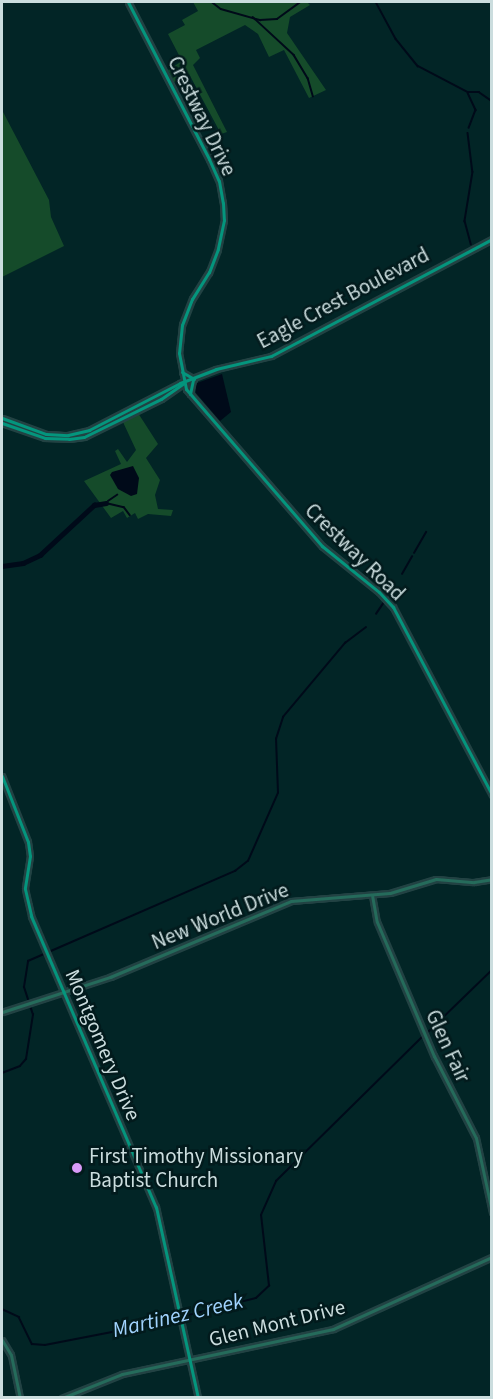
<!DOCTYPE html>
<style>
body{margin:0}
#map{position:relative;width:493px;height:1399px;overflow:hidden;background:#022526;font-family:"Source Sans 3",sans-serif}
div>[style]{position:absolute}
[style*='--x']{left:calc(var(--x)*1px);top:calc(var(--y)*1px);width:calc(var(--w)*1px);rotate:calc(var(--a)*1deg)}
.green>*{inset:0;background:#154b2a}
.water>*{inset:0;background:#000a19}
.stream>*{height:1.5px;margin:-0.75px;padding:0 0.75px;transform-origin:0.75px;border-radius:0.75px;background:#000a19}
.river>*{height:4.5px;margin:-2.25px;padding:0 2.25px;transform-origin:2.25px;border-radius:2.25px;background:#000a19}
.roads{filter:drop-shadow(2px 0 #224243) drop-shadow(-2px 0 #224243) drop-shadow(0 2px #224243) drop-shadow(0 -2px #224243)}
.tertiary>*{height:3px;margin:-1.5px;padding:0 1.5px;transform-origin:1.5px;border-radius:1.5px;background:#256b5b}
.secondary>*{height:3px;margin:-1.5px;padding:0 1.5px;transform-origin:1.5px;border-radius:1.5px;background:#04957d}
.dots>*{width:16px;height:16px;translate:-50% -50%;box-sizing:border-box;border:3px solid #021a1c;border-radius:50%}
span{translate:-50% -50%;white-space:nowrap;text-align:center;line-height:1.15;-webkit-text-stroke:5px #021a1c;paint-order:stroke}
.street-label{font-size:21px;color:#cbddde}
.poi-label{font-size:21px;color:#cbddde}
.left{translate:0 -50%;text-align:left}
.water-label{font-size:22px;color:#a1d3fe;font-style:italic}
.frame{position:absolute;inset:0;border:3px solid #cbddde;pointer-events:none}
</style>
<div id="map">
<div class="green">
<i style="clip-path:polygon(193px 2px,307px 2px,310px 5px,290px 17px,287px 33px,326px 90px,309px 98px,284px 50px,269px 57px,258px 34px,245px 25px,196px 50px,200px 58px,193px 65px,227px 132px,221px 134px,189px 74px,174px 82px,168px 70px,182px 61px,168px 34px,185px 25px,182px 20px,198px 11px)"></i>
<i style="clip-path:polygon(2px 110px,49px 200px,51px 217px,64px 246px,2px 277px)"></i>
<i style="clip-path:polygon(138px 413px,158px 444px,146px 458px,160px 480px,155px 495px,158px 509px,173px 510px,171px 516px,148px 514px,138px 519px,135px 513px,127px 518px,123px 511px,111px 518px,84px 481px,121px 464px,115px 451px,118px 449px,127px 462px,136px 450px,122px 420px)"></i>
</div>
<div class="water">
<i style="clip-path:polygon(222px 374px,231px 412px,220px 421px,196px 393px,195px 387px,197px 383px)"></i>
<i style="clip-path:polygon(133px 466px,139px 478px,137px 494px,131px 496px,118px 489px,110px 475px,112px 472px)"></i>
</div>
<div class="stream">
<i style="--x:212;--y:2;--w:11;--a:38"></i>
<i style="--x:221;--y:9;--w:41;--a:15.8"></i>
<i style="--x:260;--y:20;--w:17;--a:-3"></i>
<i style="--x:277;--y:19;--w:29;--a:-36"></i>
<i style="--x:376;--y:2;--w:42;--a:61.6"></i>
<i style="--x:396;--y:39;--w:35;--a:51"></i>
<i style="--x:418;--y:66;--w:56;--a:27.5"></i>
<i style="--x:468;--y:92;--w:11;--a:0"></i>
<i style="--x:479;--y:92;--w:16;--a:35"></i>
<i style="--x:253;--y:17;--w:56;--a:42.8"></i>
<i style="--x:294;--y:55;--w:27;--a:59"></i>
<i style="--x:308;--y:78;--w:19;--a:74"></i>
<i style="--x:468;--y:93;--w:19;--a:65"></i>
<i style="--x:476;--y:110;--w:19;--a:111"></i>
<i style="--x:468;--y:133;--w:39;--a:83"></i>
<i style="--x:473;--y:172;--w:50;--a:99.3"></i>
<i style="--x:465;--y:221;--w:24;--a:75"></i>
<i style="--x:108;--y:501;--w:11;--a:-34"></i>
<i style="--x:106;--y:503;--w:18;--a:13"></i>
<i style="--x:124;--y:507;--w:10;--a:53"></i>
<i style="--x:414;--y:553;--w:24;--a:-60"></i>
<i style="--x:402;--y:574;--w:20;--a:-60"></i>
<i style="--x:389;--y:595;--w:5;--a:-53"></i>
<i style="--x:376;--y:614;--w:14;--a:-56"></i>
<i style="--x:427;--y:1033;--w:91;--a:-44.1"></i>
<i style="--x:2;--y:1073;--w:19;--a:-21"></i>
<i style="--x:20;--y:1066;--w:9;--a:-49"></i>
<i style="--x:26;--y:1059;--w:45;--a:-81"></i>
<i style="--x:33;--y:1015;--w:29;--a:-108"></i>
<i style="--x:24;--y:987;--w:26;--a:-81"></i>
<i style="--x:28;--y:961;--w:226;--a:-23.5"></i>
<i style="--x:235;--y:871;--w:16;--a:-38"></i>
<i style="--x:248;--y:861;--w:74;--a:-66.2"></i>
<i style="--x:278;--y:793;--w:54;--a:-92.1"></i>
<i style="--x:276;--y:739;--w:23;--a:-72"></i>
<i style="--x:283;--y:717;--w:97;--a:-50"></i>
<i style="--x:345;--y:643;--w:26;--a:-37"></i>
<i style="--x:2;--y:1309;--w:19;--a:25"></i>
<i style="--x:19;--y:1317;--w:30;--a:64"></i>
<i style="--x:32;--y:1344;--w:13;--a:4"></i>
<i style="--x:45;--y:1345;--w:110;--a:-11"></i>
<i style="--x:153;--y:1324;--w:106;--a:-14.2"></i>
<i style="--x:256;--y:1298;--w:18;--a:-43"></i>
<i style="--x:269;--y:1286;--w:71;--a:-96.4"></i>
<i style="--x:261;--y:1215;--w:37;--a:-66"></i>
<i style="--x:276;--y:1181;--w:206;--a:-44.6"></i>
</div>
<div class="river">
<i style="--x:2;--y:566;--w:21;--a:-8"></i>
<i style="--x:23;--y:563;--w:19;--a:-25"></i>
<i style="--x:40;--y:555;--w:74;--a:-42.8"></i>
<i style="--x:94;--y:505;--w:12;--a:-9"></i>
</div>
<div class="roads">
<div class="tertiary">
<i style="--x:372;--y:895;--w:27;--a:80"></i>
<i style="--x:377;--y:922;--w:146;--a:67"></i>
<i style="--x:434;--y:1056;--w:92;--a:62.9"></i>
<i style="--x:476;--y:1138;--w:76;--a:77.8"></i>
<i style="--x:2;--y:1012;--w:114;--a:-18"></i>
<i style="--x:110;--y:977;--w:196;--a:-22.8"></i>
<i style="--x:291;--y:901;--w:99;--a:-4.6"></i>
<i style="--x:390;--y:893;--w:48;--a:-16.9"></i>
<i style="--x:436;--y:879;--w:38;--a:5"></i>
<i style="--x:474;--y:882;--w:18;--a:-9"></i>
<i style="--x:2;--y:1340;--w:17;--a:59"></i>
<i style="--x:11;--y:1355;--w:44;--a:78.2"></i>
<i style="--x:62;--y:1398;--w:65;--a:-21.8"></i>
<i style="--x:122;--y:1374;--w:216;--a:-12"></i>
<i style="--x:333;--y:1329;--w:175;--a:-24.4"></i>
</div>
<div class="secondary">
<i style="--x:128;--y:2;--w:177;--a:62.7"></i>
<i style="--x:209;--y:159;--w:24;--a:66"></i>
<i style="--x:219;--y:181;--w:22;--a:80"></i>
<i style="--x:223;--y:203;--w:17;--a:87"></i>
<i style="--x:224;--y:220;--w:30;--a:102"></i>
<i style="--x:218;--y:249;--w:25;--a:111"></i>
<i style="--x:209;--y:272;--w:32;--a:122"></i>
<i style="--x:192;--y:299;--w:28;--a:111"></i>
<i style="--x:182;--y:325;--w:28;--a:96"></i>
<i style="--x:179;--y:353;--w:37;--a:79"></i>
<i style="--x:186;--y:389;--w:208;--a:49.1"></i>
<i style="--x:322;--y:546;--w:73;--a:38.9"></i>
<i style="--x:379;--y:592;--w:21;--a:47"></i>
<i style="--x:393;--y:607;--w:212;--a:62.2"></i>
<i style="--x:182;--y:372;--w:14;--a:30"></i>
<i style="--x:190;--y:394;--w:14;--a:-78"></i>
<i style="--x:2;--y:418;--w:47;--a:20"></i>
<i style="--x:46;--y:434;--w:22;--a:3"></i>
<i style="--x:68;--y:435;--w:22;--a:-13"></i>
<i style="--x:89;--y:430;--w:102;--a:-27.3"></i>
<i style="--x:180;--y:383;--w:39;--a:-21"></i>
<i style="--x:216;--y:369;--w:57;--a:-13.3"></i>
<i style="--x:271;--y:356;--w:250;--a:-27.9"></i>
<i style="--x:2;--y:423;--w:46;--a:19.2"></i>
<i style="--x:45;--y:438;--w:24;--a:2"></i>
<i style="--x:69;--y:439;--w:15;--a:-8"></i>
<i style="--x:84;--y:437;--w:86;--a:-26.3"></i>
<i style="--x:161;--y:399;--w:28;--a:-35"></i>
<i style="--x:2;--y:776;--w:71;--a:68.5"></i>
<i style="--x:28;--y:842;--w:14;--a:82"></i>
<i style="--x:30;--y:856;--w:33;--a:99"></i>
<i style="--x:25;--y:889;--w:28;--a:77"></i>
<i style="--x:31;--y:916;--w:317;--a:66.8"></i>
<i style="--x:156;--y:1207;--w:196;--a:77.6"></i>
</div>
</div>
<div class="dots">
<i style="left:77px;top:1168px;background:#d99af7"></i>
</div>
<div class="street-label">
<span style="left:202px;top:116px;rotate:64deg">Crestway Drive</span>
<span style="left:343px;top:298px;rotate:-28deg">Eagle Crest Boulevard</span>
<span style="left:355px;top:552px;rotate:44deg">Crestway Road</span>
<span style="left:220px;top:916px;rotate:-22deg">New World Drive</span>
<span style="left:103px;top:1045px;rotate:67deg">Montgomery Drive</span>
<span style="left:448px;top:1046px;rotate:65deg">Glen Fair</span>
<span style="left:277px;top:1323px;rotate:-14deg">Glen Mont Drive</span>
</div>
<div class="poi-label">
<span class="left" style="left:89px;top:1168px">First Timothy Missionary<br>Baptist Church</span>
</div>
<div class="water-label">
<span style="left:178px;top:1316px;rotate:-13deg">Martinez Creek</span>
</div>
<div class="frame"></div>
</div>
